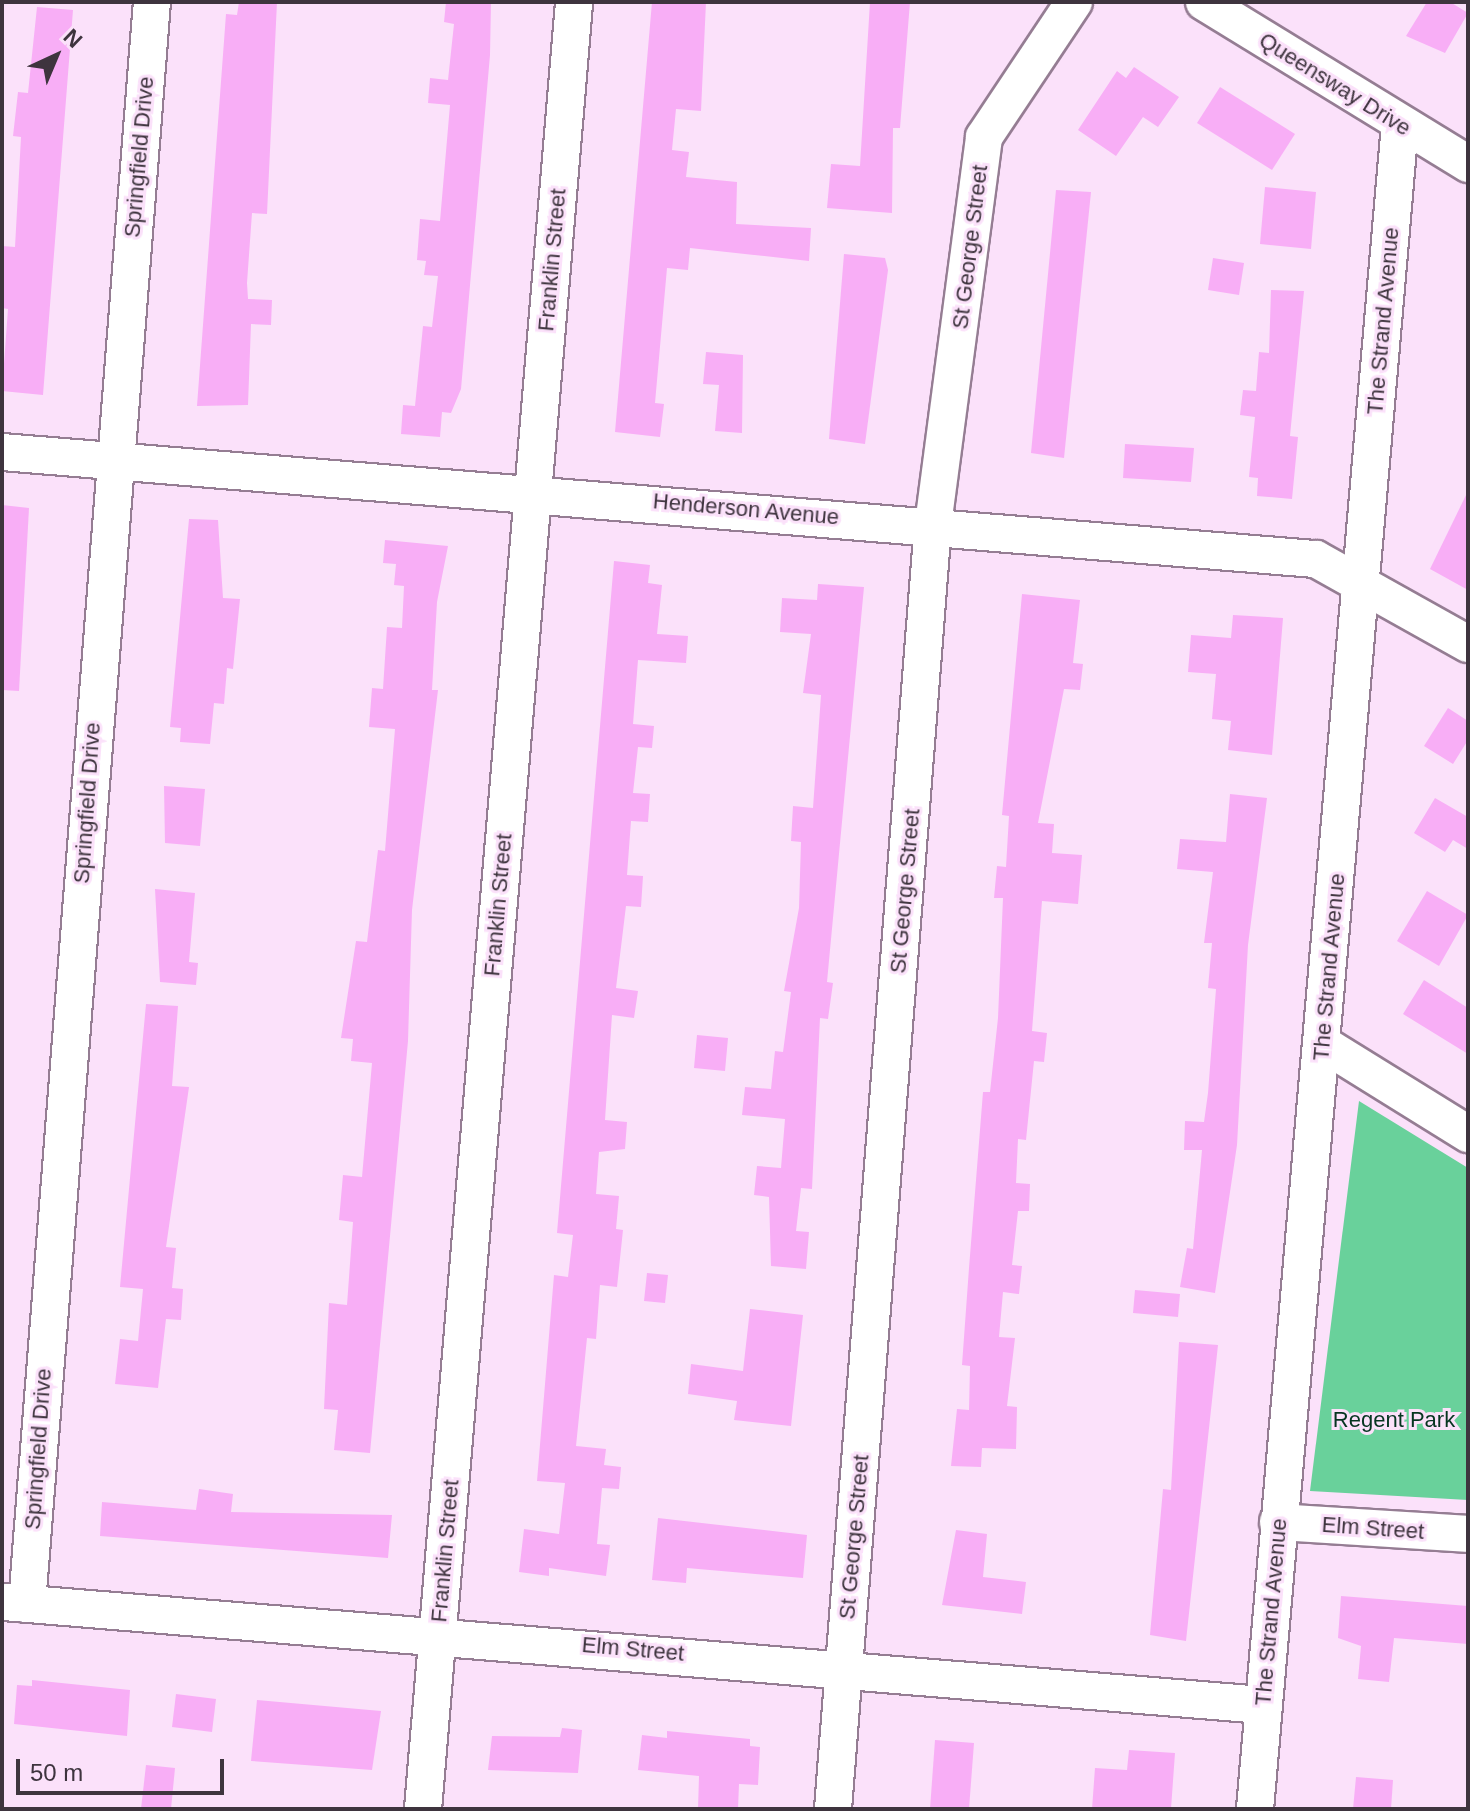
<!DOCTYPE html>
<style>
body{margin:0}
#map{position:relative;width:1470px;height:1811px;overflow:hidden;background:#fbe1fa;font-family:Arial,sans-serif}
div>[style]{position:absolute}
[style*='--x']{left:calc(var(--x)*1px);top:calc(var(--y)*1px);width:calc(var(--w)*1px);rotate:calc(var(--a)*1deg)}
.green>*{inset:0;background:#69d19b}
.building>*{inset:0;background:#f8aef6}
.roads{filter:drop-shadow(2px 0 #957d93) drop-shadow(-2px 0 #957d93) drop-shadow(0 2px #957d93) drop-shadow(0 -2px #957d93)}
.minor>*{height:36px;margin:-18px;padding:0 18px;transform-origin:18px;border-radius:18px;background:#fff}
span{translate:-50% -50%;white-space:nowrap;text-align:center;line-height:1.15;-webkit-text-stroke:6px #fbe1fa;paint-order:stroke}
.street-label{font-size:22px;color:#3e343e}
.park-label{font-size:22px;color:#053520}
.frame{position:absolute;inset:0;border:4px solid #3e343e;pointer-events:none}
.north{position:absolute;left:16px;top:16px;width:80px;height:80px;-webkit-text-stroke:6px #fbe1fa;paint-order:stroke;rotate:44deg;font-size:22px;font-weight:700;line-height:32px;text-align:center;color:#3e343e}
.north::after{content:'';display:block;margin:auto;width:28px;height:36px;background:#3e343e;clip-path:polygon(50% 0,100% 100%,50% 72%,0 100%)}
.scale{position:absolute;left:16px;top:1759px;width:208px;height:36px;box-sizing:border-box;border:4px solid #3e343e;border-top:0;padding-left:10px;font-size:24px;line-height:28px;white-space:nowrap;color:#3e343e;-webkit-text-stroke:6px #fbe1fa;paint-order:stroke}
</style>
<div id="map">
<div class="green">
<i style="clip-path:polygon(1359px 1101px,1468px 1168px,1468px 1500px,1310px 1491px)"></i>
</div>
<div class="building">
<i style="clip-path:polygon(239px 2px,277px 2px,267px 214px,252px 213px,247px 283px,248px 299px,272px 300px,271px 325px,251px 324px,248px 405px,197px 406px,226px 14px,237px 15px)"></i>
<i style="clip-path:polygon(446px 2px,491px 2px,490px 55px,461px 389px,451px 413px,442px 412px,440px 437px,401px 434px,403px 405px,415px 406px,423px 326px,432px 327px,438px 276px,424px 275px,426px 261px,417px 260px,420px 219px,440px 221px,450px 105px,428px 103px,430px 78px,448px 80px,454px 24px,444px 22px)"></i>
<i style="clip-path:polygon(652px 2px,706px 2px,701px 111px,676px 109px,672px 150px,689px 152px,686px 177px,737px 182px,736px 224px,811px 228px,809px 261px,690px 248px,688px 270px,667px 268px,655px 403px,664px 404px,660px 437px,615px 432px)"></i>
<i style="clip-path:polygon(870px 2px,910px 2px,900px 128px,893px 128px,892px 213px,827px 208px,831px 164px,860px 166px)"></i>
<i style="clip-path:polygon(1427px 2px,1450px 2px,1468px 13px,1445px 53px,1406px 36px)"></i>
<i style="clip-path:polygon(37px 7px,73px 10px,43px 395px,2px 391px,8px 309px,2px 308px,2px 246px,15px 247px,21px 137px,13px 136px,18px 92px,28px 93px)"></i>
<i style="clip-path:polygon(1134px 67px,1179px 97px,1158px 127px,1143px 117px,1116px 156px,1078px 130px,1117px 71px,1126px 78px)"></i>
<i style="clip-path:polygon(1220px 87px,1295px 134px,1272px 170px,1197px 123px)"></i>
<i style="clip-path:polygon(1265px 187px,1316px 192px,1311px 249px,1260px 244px)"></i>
<i style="clip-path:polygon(1056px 190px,1091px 192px,1064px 458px,1031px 453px)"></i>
<i style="clip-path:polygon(844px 254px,885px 258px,888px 270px,865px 444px,829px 439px)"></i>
<i style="clip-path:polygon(1213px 258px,1244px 263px,1239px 295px,1208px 290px)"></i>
<i style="clip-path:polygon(1271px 290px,1304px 291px,1290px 436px,1298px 437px,1292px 499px,1257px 496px,1258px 478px,1249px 477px,1255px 417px,1240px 415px,1243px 390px,1256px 391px,1259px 352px,1269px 353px)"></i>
<i style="clip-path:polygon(706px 352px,743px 355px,742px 433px,715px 431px,719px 385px,703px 384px)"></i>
<i style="clip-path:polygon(1125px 444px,1194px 448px,1191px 482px,1123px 478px)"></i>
<i style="clip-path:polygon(1468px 491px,1468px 590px,1430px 569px)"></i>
<i style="clip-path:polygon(2px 505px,29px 508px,19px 691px,2px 690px)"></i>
<i style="clip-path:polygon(189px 519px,218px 520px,223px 598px,240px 599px,233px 669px,227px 668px,224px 704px,214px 703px,210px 744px,180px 742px,181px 728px,170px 727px)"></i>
<i style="clip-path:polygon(385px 540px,448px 546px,437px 602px,432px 690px,438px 690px,412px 910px,408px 1041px,370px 1453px,334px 1450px,338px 1410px,324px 1409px,329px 1303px,347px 1305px,353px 1222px,339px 1220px,343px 1175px,362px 1177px,372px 1063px,351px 1061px,353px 1039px,341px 1038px,356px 941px,367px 942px,378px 850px,385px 851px,395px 729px,369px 727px,372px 688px,383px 689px,387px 627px,402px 628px,404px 586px,394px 585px,396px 564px,383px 563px)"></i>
<i style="clip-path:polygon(614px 561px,650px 565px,648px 583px,662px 585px,657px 634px,688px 636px,686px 663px,638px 660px,633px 724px,654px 726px,652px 748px,638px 747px,633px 793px,650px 794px,648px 822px,631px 821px,627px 875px,643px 876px,641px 907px,626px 906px,616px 988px,638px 991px,634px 1018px,612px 1015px,605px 1120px,627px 1122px,625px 1149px,599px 1152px,596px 1194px,619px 1196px,616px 1229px,623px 1230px,617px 1287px,600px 1285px,596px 1339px,587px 1338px,576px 1446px,606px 1449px,604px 1465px,621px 1467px,619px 1489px,602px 1488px,597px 1544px,610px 1545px,606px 1576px,549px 1568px,549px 1576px,519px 1572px,524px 1529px,559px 1534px,565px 1483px,537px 1481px,554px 1275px,568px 1277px,573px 1235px,557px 1233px)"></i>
<i style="clip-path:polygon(818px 584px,864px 587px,827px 982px,833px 983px,828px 1019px,820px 1018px,812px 1189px,801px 1188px,796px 1231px,809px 1232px,806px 1269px,771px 1266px,769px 1197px,754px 1195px,757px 1166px,781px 1168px,785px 1119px,742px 1115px,745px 1087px,771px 1089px,775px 1051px,783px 1052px,791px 992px,784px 991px,799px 908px,801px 842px,791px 841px,793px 806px,813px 808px,821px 695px,803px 693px,811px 634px,780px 632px,782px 598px,817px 600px)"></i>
<i style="clip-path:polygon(1022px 594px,1080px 600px,1073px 663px,1083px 664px,1080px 690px,1064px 689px,1038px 823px,1054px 824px,1052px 853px,1082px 855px,1078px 904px,1042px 901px,1032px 1031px,1047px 1033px,1044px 1062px,1034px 1061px,1026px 1140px,1018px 1139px,1016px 1183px,1030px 1184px,1029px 1211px,1018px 1211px,1012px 1265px,1022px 1266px,1019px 1294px,1003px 1292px,999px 1337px,1015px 1338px,1007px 1406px,1017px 1407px,1016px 1449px,982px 1448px,981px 1467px,951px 1466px,957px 1409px,969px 1410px,970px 1366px,962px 1365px,969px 1268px,983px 1092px,990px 1092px,998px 1018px,1003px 898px,994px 898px,997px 866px,1006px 867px,1009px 816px,1002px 815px)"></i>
<i style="clip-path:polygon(1233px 615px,1283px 618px,1272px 755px,1228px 750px,1231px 721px,1212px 719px,1216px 674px,1188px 672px,1191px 635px,1231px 638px)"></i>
<i style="clip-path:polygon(1448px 708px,1468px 721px,1468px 740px,1453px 764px,1424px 746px)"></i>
<i style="clip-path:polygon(164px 786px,205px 789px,200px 846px,165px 843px)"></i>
<i style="clip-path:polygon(1230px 794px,1267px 798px,1248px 945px,1237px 1145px,1215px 1293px,1180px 1287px,1187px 1248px,1193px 1249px,1202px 1150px,1184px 1150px,1185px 1121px,1204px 1122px,1208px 1093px,1216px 989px,1208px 988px,1212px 943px,1204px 943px,1213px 872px,1177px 869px,1180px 839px,1226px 842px)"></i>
<i style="clip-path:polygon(1435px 798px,1468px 817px,1468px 849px,1453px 840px,1445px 852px,1414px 833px)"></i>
<i style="clip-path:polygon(155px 889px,195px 893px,189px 962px,198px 963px,196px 985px,160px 982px)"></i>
<i style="clip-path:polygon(1427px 891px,1468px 915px,1439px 966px,1397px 941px)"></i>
<i style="clip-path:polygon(1424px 980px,1468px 1008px,1468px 1054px,1403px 1014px)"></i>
<i style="clip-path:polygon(146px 1004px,178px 1006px,172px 1086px,189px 1087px,166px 1247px,176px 1248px,172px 1288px,183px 1289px,181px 1320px,166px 1319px,158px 1388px,115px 1384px,120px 1339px,138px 1341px,143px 1289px,120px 1287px)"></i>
<i style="clip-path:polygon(697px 1035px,728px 1038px,725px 1071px,694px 1068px)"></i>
<i style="clip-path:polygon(647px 1273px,668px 1275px,665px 1303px,644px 1301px)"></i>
<i style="clip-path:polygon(1135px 1290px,1180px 1294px,1178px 1317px,1133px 1313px)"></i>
<i style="clip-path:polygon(750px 1309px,803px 1315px,791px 1426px,734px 1420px,737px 1401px,688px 1394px,691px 1364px,743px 1371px)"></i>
<i style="clip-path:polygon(1179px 1342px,1218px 1345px,1186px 1641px,1150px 1635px,1163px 1489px,1171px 1490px)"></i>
<i style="clip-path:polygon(199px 1489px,233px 1494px,231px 1512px,392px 1515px,388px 1558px,100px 1536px,102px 1502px,196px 1510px)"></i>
<i style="clip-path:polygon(658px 1518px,807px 1535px,803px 1578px,687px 1568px,686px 1583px,652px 1580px)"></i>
<i style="clip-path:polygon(956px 1530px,987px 1534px,983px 1577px,1026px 1582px,1022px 1614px,942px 1605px)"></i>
<i style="clip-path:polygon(1341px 1596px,1468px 1606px,1468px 1644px,1394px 1638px,1389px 1682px,1358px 1679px,1361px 1646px,1338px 1638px)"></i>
<i style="clip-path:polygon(32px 1680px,130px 1690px,127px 1736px,14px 1724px,17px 1685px,32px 1686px)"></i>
<i style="clip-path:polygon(176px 1694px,216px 1699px,212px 1732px,172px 1727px)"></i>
<i style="clip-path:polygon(257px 1700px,381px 1711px,372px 1770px,251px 1761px)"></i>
<i style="clip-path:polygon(562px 1728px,582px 1730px,578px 1773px,488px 1770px,492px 1736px,560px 1737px)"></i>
<i style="clip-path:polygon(667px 1731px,750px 1739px,750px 1746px,760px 1747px,758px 1785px,739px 1784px,738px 1809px,698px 1809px,699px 1776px,638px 1770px,642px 1735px,667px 1738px)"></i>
<i style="clip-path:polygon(935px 1740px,974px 1743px,969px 1809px,930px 1809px)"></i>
<i style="clip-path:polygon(1129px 1750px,1175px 1753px,1171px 1809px,1092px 1809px,1095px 1768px,1127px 1770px)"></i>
<i style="clip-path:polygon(146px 1765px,175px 1768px,171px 1809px,141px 1809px)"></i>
<i style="clip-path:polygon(1356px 1777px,1393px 1780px,1391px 1809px,1353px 1809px)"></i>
</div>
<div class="roads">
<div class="minor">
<i style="--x:1204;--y:2;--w:310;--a:31.5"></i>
<i style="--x:2;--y:452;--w:1318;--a:4.66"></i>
<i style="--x:1316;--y:559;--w:174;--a:29.2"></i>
<i style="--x:1323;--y:1044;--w:171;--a:31.8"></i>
<i style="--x:1278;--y:1522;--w:190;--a:3.6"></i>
<i style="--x:4;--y:1602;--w:1263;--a:4.68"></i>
<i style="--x:27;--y:1604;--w:1607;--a:-85.54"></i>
<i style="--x:423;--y:1809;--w:1813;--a:-85.22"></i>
<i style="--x:833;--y:1809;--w:1288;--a:-85.55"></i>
<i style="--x:933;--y:525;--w:391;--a:-82.5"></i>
<i style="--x:984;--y:137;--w:162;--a:-56.3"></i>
<i style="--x:1255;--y:1809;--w:1690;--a:-85.08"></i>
</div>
</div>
<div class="street-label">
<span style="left:1335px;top:84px;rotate:32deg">Queensway Drive</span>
<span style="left:139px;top:157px;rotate:-85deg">Springfield Drive</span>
<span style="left:970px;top:247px;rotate:-83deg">St George Street</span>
<span style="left:552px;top:260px;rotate:-85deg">Franklin Street</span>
<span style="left:1383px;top:321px;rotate:-85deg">The Strand Avenue</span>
<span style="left:746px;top:509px;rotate:5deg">Henderson Avenue</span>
<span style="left:87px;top:803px;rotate:-86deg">Springfield Drive</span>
<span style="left:905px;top:891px;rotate:-85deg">St George Street</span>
<span style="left:498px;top:905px;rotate:-85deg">Franklin Street</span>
<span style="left:1329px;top:967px;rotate:-85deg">The Strand Avenue</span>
<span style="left:38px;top:1449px;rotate:-86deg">Springfield Drive</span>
<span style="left:1373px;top:1528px;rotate:4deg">Elm Street</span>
<span style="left:854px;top:1537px;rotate:-85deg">St George Street</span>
<span style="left:445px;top:1551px;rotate:-85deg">Franklin Street</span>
<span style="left:1271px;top:1612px;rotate:-85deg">The Strand Avenue</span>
<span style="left:633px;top:1649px;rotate:5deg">Elm Street</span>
</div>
<div class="park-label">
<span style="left:1394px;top:1420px">Regent Park</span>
</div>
<div class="frame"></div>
<div class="north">N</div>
<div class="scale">50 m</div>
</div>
